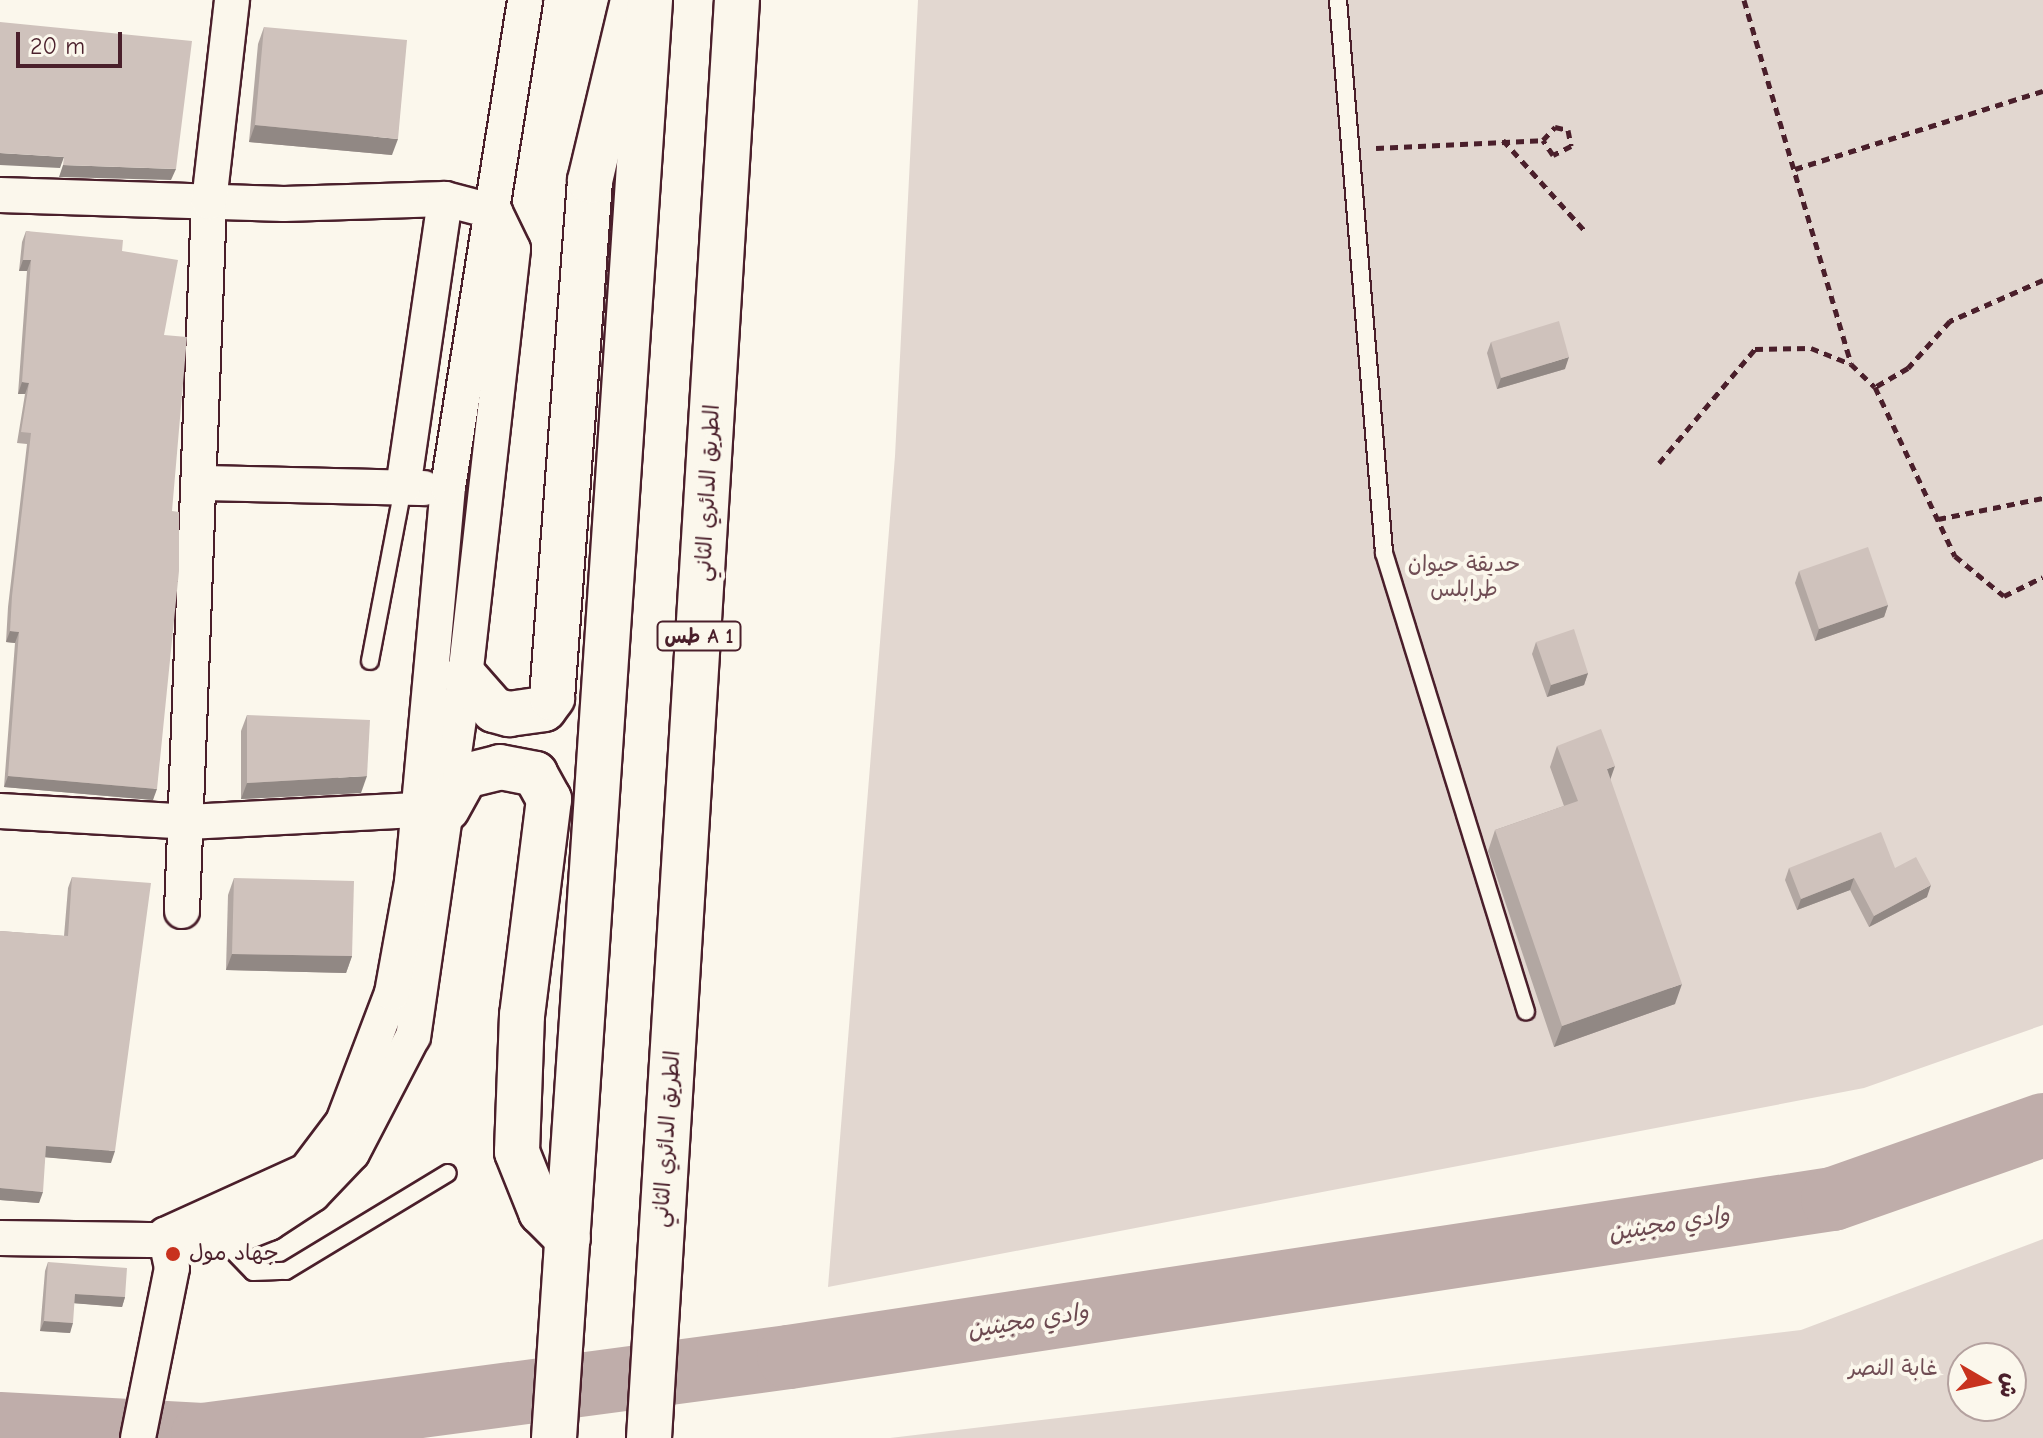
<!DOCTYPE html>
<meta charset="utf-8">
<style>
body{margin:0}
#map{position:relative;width:2043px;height:1438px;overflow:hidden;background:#fbf7ec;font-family:"Comic Neue","Playpen Sans Arabic",sans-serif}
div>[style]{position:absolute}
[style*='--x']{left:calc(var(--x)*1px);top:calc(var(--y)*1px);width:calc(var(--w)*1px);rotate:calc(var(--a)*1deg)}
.green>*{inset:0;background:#e2d7d0}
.river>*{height:64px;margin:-32px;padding:0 32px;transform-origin:32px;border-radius:32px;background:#bfadaa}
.path>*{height:5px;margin-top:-2.5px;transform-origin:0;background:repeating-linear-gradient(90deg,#4a1f2b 0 8px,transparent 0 14px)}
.roads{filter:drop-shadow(2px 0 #4a1f2b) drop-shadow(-2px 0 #4a1f2b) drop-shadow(0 2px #4a1f2b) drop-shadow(0 -2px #4a1f2b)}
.lane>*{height:16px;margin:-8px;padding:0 8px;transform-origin:8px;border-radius:8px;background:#fbf7ec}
.street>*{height:34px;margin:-17px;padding:0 17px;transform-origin:17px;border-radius:17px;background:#fbf7ec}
.highway>*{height:44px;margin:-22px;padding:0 22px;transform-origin:22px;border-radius:22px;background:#fbf7ec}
.wall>*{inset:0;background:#b2a7a2}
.shaded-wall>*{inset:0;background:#918884}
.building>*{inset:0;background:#cfc2bc}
.dots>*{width:22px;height:22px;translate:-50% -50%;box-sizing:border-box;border:4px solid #fbf7ec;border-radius:50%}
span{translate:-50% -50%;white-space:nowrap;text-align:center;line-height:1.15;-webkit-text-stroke:8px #fbf7ec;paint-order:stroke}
.shield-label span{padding:2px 6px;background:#fbf7ec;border:2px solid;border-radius:6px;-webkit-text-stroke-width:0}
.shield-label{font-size:20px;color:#4a1f2b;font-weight:700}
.street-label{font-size:22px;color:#4a1f2b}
.park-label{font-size:22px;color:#704d54}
.poi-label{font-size:22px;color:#4a1f2b}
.left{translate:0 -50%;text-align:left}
.water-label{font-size:24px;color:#6d4a51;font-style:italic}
.north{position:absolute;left:1947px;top:1342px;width:80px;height:80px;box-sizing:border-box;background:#fbf7ec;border:2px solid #b4a19f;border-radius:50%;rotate:99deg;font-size:22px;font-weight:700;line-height:32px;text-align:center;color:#4a1f2b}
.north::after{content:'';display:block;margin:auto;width:28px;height:36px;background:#c8321e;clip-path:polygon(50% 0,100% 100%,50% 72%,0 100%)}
.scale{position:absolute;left:16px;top:32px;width:106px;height:36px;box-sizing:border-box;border:4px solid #4a1f2b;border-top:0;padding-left:10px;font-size:24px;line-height:28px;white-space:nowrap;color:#4a1f2b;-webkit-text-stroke:6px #fbf7ec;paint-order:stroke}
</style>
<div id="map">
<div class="green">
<i style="clip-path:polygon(918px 0,2043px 0,2043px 1025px,1864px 1088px,828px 1287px,895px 456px)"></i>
<i style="clip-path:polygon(evenodd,2043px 1239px,2043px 1438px,890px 1438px,1801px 1330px,2043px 1239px,2011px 1358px,2011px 1406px,1963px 1406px,1963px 1358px,2011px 1358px)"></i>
</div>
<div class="river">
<i style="--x:0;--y:1424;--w:203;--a:3.1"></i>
<i style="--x:203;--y:1435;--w:591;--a:-7.58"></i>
<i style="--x:789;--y:1357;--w:1056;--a:-8.61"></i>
<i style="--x:1833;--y:1199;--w:223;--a:-19.4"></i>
</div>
<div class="path">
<i style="--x:1744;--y:0;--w:379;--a:73.6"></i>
<i style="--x:1503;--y:140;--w:121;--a:48"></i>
<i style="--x:1376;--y:148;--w:167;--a:-2.7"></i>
<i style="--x:1543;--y:140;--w:18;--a:-47"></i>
<i style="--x:1555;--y:127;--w:13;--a:13"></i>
<i style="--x:1568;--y:130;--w:16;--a:79"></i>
<i style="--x:1571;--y:146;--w:20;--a:153"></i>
<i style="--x:1553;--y:155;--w:18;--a:-124"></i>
<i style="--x:1795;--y:169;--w:260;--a:-17.5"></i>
<i style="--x:2043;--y:280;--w:102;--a:156.2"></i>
<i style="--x:1950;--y:321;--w:63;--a:131.8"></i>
<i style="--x:1908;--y:368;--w:38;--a:150"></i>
<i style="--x:1875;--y:387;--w:187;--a:64.7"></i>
<i style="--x:1955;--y:556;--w:63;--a:39.2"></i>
<i style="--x:2004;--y:596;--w:43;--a:-26"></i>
<i style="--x:1659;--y:463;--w:149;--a:-49.9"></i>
<i style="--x:1755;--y:349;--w:56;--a:-1"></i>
<i style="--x:1811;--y:348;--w:43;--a:21.8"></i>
<i style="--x:1851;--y:364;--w:33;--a:44"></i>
<i style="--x:1938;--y:519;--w:107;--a:-11.3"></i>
</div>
<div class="roads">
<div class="lane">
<i style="--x:1338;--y:0;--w:555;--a:85.24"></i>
<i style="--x:1384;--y:553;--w:480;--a:72.8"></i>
<i style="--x:370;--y:661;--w:176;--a:-79.2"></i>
<i style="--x:223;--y:1241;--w:43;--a:45.9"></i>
<i style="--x:253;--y:1272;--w:33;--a:-2"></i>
<i style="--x:286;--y:1271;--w:189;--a:-31.2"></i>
</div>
<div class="street">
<i style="--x:0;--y:195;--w:284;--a:1.8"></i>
<i style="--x:284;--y:204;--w:161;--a:-1.8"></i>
<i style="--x:445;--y:199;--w:52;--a:14.6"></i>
<i style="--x:495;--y:212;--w:41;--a:64.1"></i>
<i style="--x:513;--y:249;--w:431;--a:96.4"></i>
<i style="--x:465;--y:677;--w:363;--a:98.2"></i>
<i style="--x:413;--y:1036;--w:132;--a:117.5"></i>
<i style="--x:352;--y:1153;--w:57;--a:133.6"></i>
<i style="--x:313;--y:1194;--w:53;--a:146.6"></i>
<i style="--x:269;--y:1223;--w:49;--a:158.6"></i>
<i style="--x:223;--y:1241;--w:223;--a:-179.2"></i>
<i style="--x:200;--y:483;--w:224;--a:1.3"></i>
<i style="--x:403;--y:488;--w:292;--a:-81.7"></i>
<i style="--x:0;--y:811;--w:188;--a:3.3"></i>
<i style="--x:188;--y:822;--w:247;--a:-3"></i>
<i style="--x:182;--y:911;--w:710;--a:-87.82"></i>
<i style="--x:209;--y:202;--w:203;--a:-83.5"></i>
<i style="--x:167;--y:1234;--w:153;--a:-24.4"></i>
<i style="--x:306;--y:1171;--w:61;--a:-52.9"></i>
<i style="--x:343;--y:1122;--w:138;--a:-69.2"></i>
<i style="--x:392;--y:993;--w:113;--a:-79.8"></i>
<i style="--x:412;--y:882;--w:397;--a:-84.8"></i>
<i style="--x:448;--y:487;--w:493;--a:-81"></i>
<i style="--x:138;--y:1438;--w:173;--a:-78.7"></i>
<i style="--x:172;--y:1268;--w:34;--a:-102"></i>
</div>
<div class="highway">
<i style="--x:465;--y:677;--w:44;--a:48.7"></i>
<i style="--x:494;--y:710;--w:16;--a:15"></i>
<i style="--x:509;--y:714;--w:35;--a:-8"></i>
<i style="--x:544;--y:709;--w:14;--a:-54"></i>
<i style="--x:552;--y:698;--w:518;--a:-85.8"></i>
<i style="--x:590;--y:181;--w:186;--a:-76.6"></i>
<i style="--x:447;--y:809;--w:38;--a:-61"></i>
<i style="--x:465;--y:776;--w:36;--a:-14"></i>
<i style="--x:500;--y:767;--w:36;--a:11"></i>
<i style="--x:535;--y:774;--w:29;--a:61"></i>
<i style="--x:549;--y:799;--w:218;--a:97.1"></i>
<i style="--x:522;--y:1015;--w:137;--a:92.1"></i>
<i style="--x:517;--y:1152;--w:65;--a:68.2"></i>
<i style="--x:541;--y:1212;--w:38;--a:45"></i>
<i style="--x:554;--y:1438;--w:1441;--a:-86.18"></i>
<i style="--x:649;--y:1438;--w:1441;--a:-86.5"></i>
</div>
</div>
<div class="wall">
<i style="clip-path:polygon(264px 27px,392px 155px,249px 142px,258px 44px)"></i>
<i style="clip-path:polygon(26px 231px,122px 251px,164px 335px,172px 511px,153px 800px,4px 787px,15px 643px,6px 642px,8px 607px,27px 444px,17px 443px,25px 394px,18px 394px,27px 271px,19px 271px,22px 242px)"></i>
<i style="clip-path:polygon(1491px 342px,1565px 369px,1497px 389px,1487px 353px)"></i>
<i style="clip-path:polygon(1799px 571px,1888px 605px,1884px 617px,1815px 641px,1795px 583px)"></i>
<i style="clip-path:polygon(1536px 642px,1588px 673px,1584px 685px,1547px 697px,1532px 654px)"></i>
<i style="clip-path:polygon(247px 715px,361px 793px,241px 799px,241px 731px)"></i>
<i style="clip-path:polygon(1557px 746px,1610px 779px,1675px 1004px,1554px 1047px,1488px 851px,1495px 830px,1564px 806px,1550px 767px)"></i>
<i style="clip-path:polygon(1789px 868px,1895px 868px,1927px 897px,1869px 927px,1850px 890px,1797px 910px,1785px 880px)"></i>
<i style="clip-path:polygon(72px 877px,111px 1163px,45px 1157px,39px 1203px,0 1200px,0 931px,64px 936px,68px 888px)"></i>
<i style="clip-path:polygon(234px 878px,352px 956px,346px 973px,226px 970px,228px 895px)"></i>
<i style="clip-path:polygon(48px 1262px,125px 1297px,122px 1307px,74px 1303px,70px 1333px,40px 1331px,45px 1271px)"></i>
</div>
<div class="shaded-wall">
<i style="clip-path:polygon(255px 125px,398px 139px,392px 155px,249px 142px)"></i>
<i style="clip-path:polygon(0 153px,64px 157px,60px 168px,0 165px)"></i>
<i style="clip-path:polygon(63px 165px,176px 169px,171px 180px,59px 177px)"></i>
<i style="clip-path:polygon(23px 260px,31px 260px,27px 271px,19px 271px)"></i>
<i style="clip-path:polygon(1569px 357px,1565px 369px,1497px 389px,1501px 378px)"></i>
<i style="clip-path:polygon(22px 382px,29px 383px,25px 394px,18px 394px)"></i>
<i style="clip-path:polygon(1888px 605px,1884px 617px,1815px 641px,1819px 629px)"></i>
<i style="clip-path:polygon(10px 631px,19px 632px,15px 643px,6px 642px)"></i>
<i style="clip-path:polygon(1588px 673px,1584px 685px,1547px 697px,1551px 685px)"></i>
<i style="clip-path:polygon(1615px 766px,1608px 786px,1607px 769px)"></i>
<i style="clip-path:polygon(8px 776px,157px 789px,153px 800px,4px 787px)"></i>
<i style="clip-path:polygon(367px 776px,361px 793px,241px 799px,247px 783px)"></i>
<i style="clip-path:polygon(1854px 878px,1850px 890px,1797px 910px,1801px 899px)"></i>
<i style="clip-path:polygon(1931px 885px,1927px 897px,1869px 927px,1874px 916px)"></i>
<i style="clip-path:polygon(232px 954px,352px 956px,346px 973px,226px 970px)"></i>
<i style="clip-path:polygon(1682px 984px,1675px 1004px,1554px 1047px,1562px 1026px)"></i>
<i style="clip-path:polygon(46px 1146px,115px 1151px,111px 1163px,42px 1157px)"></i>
<i style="clip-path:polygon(0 1188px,43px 1192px,39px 1203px,0 1200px)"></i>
<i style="clip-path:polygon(75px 1294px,125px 1297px,122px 1307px,71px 1303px)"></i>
<i style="clip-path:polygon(44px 1321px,73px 1323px,70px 1333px,40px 1331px)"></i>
</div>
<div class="building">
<i style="clip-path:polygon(0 22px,192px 41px,176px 169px,63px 165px,64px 157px,0 153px)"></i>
<i style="clip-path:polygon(264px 27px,407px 40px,398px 139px,255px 125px)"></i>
<i style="clip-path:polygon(26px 231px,123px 240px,122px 251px,178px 260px,164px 335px,187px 337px,172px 511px,179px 512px,179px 571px,157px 789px,8px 776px,19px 632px,10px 631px,12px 596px,31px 433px,21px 432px,29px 383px,22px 382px,31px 260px,23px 260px)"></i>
<i style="clip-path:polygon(1559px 321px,1569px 357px,1501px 378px,1491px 342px)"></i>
<i style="clip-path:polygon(1868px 547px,1888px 605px,1819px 629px,1799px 571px)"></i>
<i style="clip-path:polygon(1574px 629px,1588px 673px,1551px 685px,1536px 642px)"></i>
<i style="clip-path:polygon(247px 715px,370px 720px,367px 776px,247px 783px)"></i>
<i style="clip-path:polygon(1601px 729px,1615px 766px,1607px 769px,1682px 984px,1562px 1026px,1495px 830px,1578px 801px,1557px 746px)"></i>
<i style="clip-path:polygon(1881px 832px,1895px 868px,1916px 857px,1931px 885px,1874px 916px,1854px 878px,1801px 899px,1789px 868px)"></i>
<i style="clip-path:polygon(72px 877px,151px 883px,115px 1151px,46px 1146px,43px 1192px,0 1188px,0 931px,68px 936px)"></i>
<i style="clip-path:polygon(234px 878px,354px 881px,352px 956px,232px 954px)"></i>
<i style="clip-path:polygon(48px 1262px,127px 1268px,125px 1297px,75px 1294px,73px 1323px,44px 1321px)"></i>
</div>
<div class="dots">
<i style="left:173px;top:1254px;background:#c8321e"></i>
</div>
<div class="shield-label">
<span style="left:699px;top:636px">طس A 1</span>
</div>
<div class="street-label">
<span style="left:708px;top:493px;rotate:-87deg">الطريق الدائري الثاني</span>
<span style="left:667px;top:1139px;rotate:-86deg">الطريق الدائري الثاني</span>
</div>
<div class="park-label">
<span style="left:1464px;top:577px">حديقة حيوان<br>طرابلس</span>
<span style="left:1893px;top:1369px">غابة النصر</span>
</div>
<div class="poi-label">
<span class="left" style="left:189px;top:1254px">جهاد مول</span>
</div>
<div class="water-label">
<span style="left:1669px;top:1224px;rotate:-9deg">وادي مجينين</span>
<span style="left:1028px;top:1321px;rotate:-9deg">وادي مجينين</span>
</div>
<div class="north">ش</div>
<div class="scale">20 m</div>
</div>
